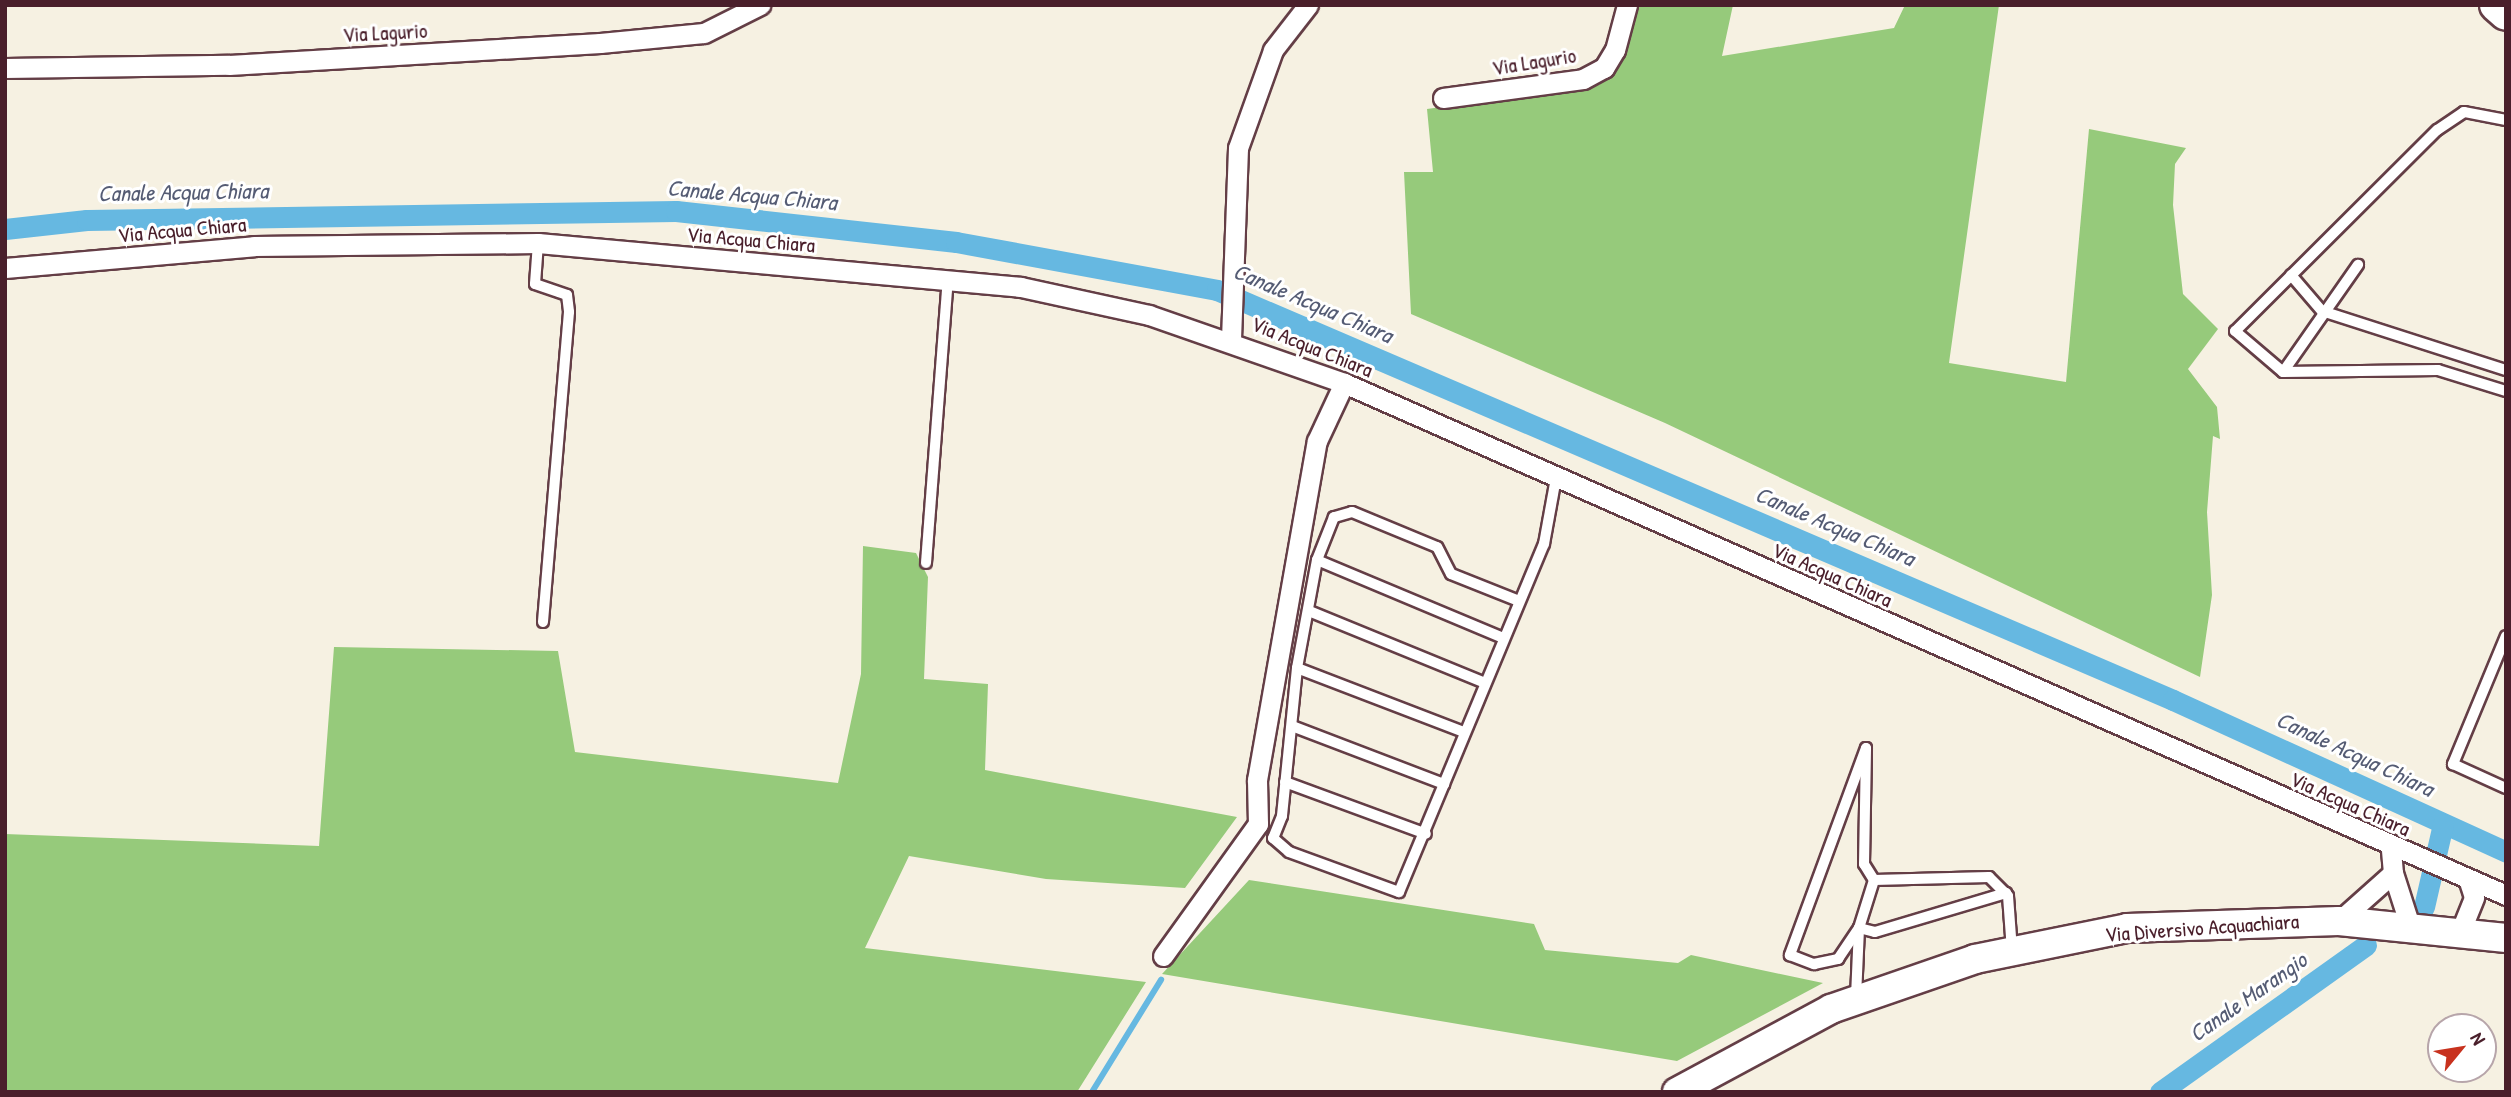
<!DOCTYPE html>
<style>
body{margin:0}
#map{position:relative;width:2511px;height:1097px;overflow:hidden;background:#f6f1e2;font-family:"Patrick Hand",sans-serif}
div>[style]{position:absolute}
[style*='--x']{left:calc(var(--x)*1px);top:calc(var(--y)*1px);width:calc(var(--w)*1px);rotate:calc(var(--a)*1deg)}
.green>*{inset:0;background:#96ca7b}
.stream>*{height:6px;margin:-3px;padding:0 3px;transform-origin:3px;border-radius:3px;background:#66b8e1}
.canal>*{height:21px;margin:-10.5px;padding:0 10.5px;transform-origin:10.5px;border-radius:10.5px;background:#66b8e1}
.roads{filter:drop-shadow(2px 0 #643e46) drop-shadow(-2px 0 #643e46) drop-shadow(0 2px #643e46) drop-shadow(0 -2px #643e46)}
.service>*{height:10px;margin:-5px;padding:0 5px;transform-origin:5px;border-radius:5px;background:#fff}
.minor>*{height:19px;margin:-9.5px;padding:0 9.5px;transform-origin:9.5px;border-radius:9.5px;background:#fff}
.secondary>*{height:28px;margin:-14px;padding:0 14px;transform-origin:14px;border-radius:14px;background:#fff}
.primary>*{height:32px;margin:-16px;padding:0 16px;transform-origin:16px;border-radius:16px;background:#fff}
span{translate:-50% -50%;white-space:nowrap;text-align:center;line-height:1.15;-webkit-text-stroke:6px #fff;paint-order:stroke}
.street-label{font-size:21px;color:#4a1f2b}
.water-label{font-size:23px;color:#555c74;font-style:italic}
.frame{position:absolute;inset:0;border:7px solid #4a1f2b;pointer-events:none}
.north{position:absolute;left:2427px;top:1013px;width:70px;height:70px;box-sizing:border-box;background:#fff;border:2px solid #b7a5aa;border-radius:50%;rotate:60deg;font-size:19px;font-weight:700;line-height:28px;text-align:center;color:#4a1f2b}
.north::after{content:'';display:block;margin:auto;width:24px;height:32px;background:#c8321e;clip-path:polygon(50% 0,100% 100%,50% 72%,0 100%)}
</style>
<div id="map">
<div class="green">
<i style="clip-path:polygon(1634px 5px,1733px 5px,1722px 56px,1894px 28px,1905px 5px,1999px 5px,1949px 363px,2066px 382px,2089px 129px,2186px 148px,2175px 164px,2173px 205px,2183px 294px,2218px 329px,2188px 369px,2217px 407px,2220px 439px,2213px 436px,2207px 512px,2212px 595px,2200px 677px,1665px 423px,1411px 314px,1404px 172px,1433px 172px,1427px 109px,1599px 85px,1617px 67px)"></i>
<i style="clip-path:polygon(863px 546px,916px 553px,928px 577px,924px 679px,988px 684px,985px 770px,1237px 817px,1185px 888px,1046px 879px,909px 856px,865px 948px,1146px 982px,1077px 1092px,5px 1092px,5px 834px,319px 846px,334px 647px,558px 651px,575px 752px,838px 783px,861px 674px)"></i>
<i style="clip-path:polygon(1249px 880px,1534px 924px,1545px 950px,1678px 963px,1691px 955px,1823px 983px,1677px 1061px,1162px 974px)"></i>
</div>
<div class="stream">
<i style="--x:1092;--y:1092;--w:132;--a:-58.4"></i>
</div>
<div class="canal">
<i style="--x:5;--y:229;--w:82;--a:-6.3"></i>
<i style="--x:87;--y:220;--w:589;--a:-0.88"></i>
<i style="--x:676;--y:211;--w:282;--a:6.3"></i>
<i style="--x:956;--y:242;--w:265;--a:10.4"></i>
<i style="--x:1217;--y:290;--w:1040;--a:23.21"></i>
<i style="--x:2173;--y:700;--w:366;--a:24.5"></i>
<i style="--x:2424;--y:907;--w:85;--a:-77.1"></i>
<i style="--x:2160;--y:1092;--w:253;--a:-35.5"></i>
</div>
<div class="roads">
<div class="service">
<i style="--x:2506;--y:120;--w:43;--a:-169.2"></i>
<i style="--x:2464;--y:112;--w:32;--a:146"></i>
<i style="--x:2437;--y:130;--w:285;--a:135.1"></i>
<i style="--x:2235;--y:331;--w:63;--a:40.5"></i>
<i style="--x:2283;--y:372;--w:155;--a:-0.7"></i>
<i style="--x:2438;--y:370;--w:71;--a:17.2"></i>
<i style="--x:538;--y:243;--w:41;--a:94.2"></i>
<i style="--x:535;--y:284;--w:34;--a:19"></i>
<i style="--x:567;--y:295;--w:17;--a:83"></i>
<i style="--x:569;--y:312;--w:311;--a:94.8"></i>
<i style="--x:2291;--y:275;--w:48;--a:49.3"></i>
<i style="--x:2322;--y:311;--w:193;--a:17.8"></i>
<i style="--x:2283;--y:372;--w:131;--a:-55"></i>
<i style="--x:1317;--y:560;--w:199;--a:22.7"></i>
<i style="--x:926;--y:563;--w:284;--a:-85.6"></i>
<i style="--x:1519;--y:601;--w:73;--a:-158.3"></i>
<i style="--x:1451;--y:574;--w:30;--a:-117"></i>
<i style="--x:1437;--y:547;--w:92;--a:-157.6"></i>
<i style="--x:1352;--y:512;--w:19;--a:164"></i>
<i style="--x:1334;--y:517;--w:46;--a:111.6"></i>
<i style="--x:1317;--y:560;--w:110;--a:100.5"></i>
<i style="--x:1297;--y:668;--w:149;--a:95.8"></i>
<i style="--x:1282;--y:816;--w:24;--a:112"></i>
<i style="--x:1273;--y:838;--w:21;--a:41"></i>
<i style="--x:1289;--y:852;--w:117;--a:20"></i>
<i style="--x:1399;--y:892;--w:377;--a:-67.4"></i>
<i style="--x:1544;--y:544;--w:67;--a:-79.7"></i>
<i style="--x:1309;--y:611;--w:190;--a:22.2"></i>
<i style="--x:2506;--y:636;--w:139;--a:112.5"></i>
<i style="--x:2453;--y:764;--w:58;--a:24.4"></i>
<i style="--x:1297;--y:668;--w:179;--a:21"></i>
<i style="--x:1292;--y:726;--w:163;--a:20.9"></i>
<i style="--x:1285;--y:782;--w:150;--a:20.2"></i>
<i style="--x:1874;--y:880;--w:19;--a:-122"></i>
<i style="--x:1864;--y:864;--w:116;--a:-89"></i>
<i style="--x:1866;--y:748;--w:221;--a:110.2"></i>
<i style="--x:1790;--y:955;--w:26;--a:21"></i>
<i style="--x:1814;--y:964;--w:25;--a:-12"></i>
<i style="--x:1838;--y:959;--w:37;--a:-56"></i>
<i style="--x:1859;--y:928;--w:16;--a:14"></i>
<i style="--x:1875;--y:932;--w:137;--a:-16.6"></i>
<i style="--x:1856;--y:997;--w:69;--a:-87.5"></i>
<i style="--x:1859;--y:928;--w:50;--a:-72.6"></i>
<i style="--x:1874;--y:880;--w:115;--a:-1.5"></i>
<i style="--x:1989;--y:877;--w:27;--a:45"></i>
<i style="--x:2008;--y:896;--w:55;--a:85.8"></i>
</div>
<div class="minor">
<i style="--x:5;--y:68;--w:224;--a:-0.8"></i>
<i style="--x:229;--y:65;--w:372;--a:-3.4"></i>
<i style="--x:600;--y:43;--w:104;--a:-5.5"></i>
<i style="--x:704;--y:33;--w:63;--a:-26.6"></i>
<i style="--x:1443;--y:98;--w:141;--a:-7.7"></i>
<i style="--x:1583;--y:79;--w:24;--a:-28"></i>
<i style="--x:1604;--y:68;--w:21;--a:-59"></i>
<i style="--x:1615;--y:50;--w:47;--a:-75.1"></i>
<i style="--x:5;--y:268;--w:250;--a:-5"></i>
<i style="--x:254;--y:246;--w:284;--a:-0.6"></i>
<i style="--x:538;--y:243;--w:485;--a:5.2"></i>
<i style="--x:1021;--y:287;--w:131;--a:12.3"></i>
<i style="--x:1149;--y:315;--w:207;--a:19.2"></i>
<i style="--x:1344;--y:383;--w:1270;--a:23.78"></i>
<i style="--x:1231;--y:339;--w:191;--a:-87.9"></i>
<i style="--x:1238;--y:148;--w:104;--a:-70.3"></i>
<i style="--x:1273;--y:50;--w:57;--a:-52.1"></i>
<i style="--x:2393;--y:873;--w:56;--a:72.2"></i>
<i style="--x:2339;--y:921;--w:72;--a:-41.6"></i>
<i style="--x:2393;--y:873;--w:25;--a:-95"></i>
<i style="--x:2461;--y:930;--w:35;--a:-68"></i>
<i style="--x:2474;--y:897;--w:19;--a:-108"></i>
<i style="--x:1163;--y:956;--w:163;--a:-54.3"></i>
<i style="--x:1258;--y:824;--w:44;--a:-91.3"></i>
<i style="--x:1257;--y:780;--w:344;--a:-80"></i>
<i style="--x:1317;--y:441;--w:64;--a:-65"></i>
</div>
<div class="secondary">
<i style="--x:1677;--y:1092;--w:175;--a:-28.3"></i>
<i style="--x:1831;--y:1009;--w:152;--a:-19.1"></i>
<i style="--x:1975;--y:959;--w:155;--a:-11.5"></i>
<i style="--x:2127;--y:928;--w:212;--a:-1.9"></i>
<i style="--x:2339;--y:921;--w:168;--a:5.8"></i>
</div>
<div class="primary">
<i style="--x:2496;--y:5;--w:13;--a:42"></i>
</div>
</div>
<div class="street-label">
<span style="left:385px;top:33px;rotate:-3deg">Via Lagurio</span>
<span style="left:1534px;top:62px;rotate:-9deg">Via Lagurio</span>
<span style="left:182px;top:230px;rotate:-5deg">Via Acqua Chiara</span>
<span style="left:751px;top:240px;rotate:5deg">Via Acqua Chiara</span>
<span style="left:1312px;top:347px;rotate:22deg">Via Acqua Chiara</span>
<span style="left:1832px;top:575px;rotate:24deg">Via Acqua Chiara</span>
<span style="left:2350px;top:804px;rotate:24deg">Via Acqua Chiara</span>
<span style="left:2202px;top:928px;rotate:-4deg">Via Diversivo Acquachiara</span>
</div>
<div class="water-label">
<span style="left:183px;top:192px;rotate:-1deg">Canale Acqua Chiara</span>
<span style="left:752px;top:195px;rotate:5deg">Canale Acqua Chiara</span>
<span style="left:1313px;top:303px;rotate:23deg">Canale Acqua Chiara</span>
<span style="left:1835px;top:526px;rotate:23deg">Canale Acqua Chiara</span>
<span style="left:2355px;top:754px;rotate:25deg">Canale Acqua Chiara</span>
<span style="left:2248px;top:997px;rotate:-35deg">Canale Marangio</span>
</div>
<div class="frame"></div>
<div class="north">N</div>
</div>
